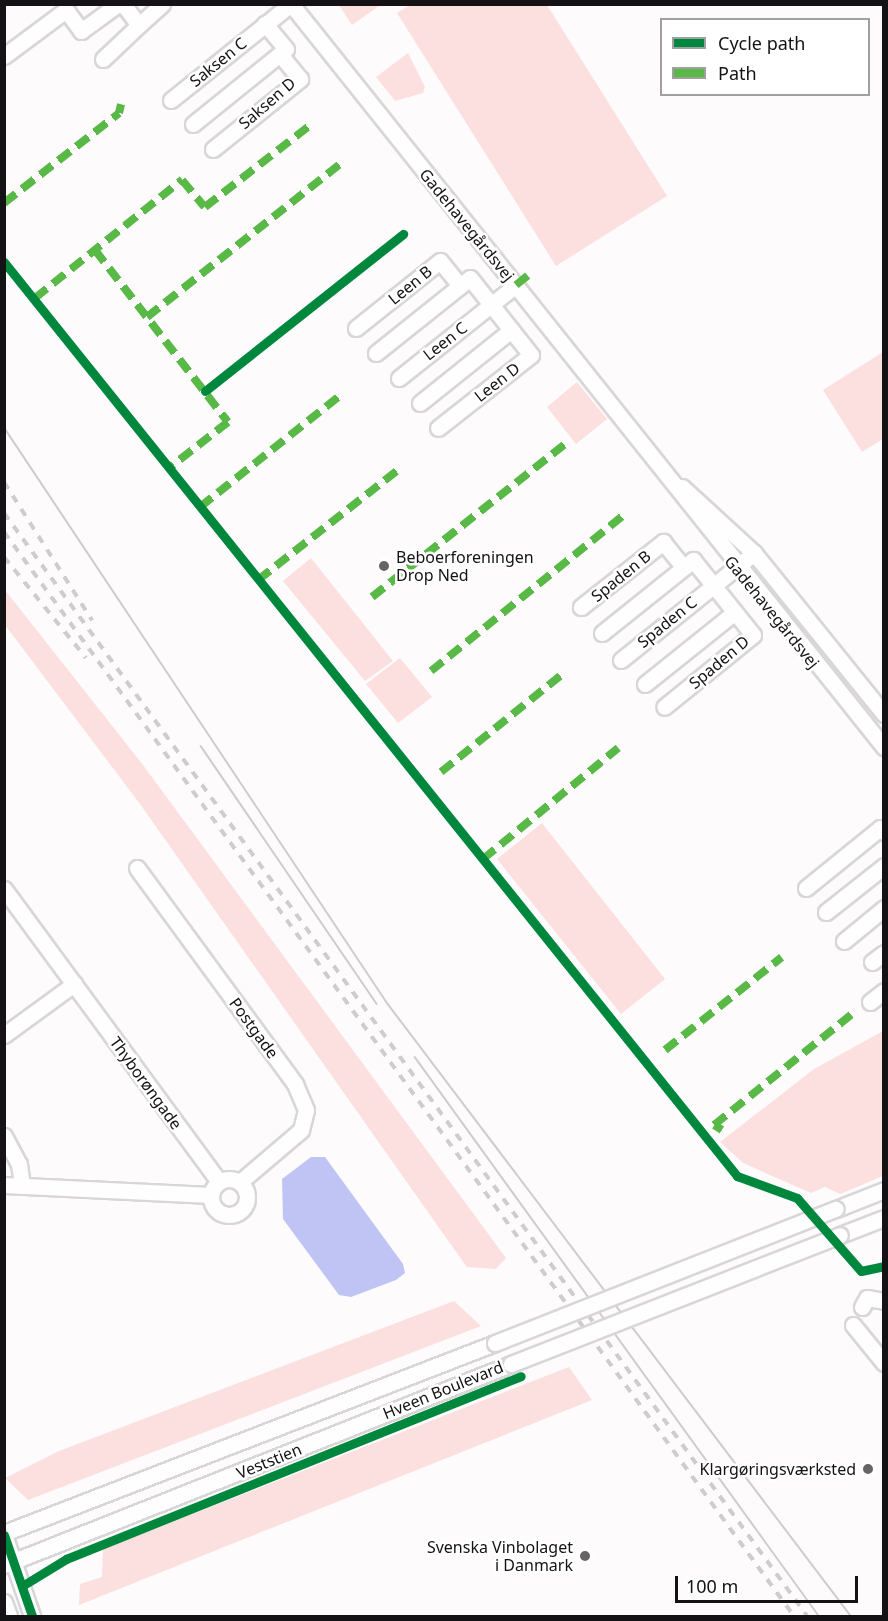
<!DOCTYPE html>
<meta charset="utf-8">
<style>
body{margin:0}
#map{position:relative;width:888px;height:1621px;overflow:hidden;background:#fefbfd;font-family:"Noto Sans",sans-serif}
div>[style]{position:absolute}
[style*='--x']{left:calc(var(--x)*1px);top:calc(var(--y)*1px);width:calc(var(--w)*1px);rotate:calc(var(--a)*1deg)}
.green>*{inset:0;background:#fcdfdf}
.water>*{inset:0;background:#bfc4f4}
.roads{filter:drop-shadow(2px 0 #d9d6d8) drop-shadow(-2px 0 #d9d6d8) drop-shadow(0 2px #d9d6d8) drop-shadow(0 -2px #d9d6d8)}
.minor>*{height:15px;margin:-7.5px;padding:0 7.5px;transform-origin:7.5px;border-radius:7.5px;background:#fffeff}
.minor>.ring{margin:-7.5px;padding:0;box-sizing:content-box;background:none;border:15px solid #fffeff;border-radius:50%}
.tram>*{height:1.5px;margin:-0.75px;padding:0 0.75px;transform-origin:0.75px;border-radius:0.75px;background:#cecccd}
.rail>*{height:4px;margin-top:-2px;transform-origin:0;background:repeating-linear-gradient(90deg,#cecccd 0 8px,transparent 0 16px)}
.bridges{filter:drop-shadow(2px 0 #d9d6d8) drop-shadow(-2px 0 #d9d6d8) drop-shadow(0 2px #d9d6d8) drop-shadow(0 -2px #d9d6d8)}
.minor-bridge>*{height:15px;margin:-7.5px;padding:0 7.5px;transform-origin:7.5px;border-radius:7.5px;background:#fffeff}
.quiet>*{height:8px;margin-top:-4px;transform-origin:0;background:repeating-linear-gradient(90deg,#58b947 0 15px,transparent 0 23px)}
.cycleway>*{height:9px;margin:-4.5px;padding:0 4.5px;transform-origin:4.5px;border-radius:4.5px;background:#00873e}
.dots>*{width:16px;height:16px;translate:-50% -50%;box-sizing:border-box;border:3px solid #fff;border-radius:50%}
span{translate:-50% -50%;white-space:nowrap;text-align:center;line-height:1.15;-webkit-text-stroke:5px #fff;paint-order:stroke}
.street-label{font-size:16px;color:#141214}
.poi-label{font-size:16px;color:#141214}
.left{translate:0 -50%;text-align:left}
.right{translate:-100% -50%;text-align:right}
.frame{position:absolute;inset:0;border:6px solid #141214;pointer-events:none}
.legend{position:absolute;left:660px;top:18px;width:210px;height:78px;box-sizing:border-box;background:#fff;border:2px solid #a1a0a1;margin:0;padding:8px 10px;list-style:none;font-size:18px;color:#141214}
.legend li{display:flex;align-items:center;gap:12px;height:30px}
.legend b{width:30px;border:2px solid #a1a0a1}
.scale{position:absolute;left:675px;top:1576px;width:183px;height:27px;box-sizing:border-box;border:3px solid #141214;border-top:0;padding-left:8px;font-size:18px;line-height:21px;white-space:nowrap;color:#141214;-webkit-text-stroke:4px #fff;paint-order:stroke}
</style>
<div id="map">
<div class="green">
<i style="clip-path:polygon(382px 4px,352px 25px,339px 5px,339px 4px)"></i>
<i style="clip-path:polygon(411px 4px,547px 5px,667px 196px,556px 266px,397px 13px)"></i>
<i style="clip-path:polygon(408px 53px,425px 87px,423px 93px,395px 101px,376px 77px)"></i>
<i style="clip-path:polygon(883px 352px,883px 439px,862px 452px,823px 390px)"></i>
<i style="clip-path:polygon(577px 382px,607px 419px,576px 444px,547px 407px)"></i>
<i style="clip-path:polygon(311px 558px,393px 661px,365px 681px,283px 581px)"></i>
<i style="clip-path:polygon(5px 590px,143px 765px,506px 1258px,496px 1269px,467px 1267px,454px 1249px,140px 804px,5px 625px)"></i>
<i style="clip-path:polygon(400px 658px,432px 697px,398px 723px,366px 684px)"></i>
<i style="clip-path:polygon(542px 823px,665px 979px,621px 1014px,497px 859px)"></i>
<i style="clip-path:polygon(883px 1031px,883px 1176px,840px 1194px,825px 1187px,811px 1193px,743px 1163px,720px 1142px,814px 1069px)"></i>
<i style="clip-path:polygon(454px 1301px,481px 1326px,28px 1500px,5px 1478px,59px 1451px)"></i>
<i style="clip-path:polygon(569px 1367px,592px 1400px,79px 1605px,80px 1584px,102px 1577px,103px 1549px)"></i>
</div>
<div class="water">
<i style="clip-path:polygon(311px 1157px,325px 1157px,403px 1264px,405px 1273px,396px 1280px,351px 1297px,339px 1295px,283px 1219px,282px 1179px)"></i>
</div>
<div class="roads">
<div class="minor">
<i style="--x:123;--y:4;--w:26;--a:53"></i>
<i style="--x:139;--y:25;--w:31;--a:-42"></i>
<i style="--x:291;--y:4;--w:951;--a:51.41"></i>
<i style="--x:4;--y:56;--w:77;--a:-36.6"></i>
<i style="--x:66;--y:10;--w:26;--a:54"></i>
<i style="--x:81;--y:31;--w:46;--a:-36.1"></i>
<i style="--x:103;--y:59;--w:50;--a:-43.4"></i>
<i style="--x:171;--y:100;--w:154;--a:-38.7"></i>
<i style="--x:193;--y:124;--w:119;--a:-38.9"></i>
<i style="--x:286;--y:49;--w:33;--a:-130"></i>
<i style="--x:213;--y:149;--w:112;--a:-38.8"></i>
<i style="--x:300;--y:79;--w:32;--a:-129"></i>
<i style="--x:356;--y:328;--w:107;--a:-38.6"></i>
<i style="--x:440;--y:261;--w:32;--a:51"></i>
<i style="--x:376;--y:353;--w:120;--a:-38.6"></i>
<i style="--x:470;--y:278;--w:98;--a:51.6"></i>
<i style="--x:531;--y:355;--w:118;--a:141.9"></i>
<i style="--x:399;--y:378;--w:149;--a:-38.5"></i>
<i style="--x:420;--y:403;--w:117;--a:-38.7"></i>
<i style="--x:682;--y:487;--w:98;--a:42.5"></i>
<i style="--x:754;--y:553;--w:207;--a:51.1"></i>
<i style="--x:581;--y:607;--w:105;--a:-38.4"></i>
<i style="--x:663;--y:542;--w:32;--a:51"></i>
<i style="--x:602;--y:633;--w:117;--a:-38.7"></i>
<i style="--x:693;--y:560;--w:96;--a:51.3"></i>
<i style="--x:753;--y:635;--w:114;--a:141"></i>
<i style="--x:621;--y:660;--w:171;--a:-38.8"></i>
<i style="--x:645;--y:684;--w:115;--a:-38.7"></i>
<i style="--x:137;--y:868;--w:268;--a:53.8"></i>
<i style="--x:295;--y:1084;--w:28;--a:67"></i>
<i style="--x:306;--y:1110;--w:21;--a:104"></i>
<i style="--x:301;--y:1130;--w:80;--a:139.6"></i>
<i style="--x:806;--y:888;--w:95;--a:-39"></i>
<i style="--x:880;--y:828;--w:6;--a:45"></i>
<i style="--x:4;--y:889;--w:363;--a:53.7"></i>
<i style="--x:826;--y:912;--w:74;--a:-38.4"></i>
<i style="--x:844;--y:941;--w:52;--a:-39.5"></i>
<i style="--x:872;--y:962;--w:15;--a:-37"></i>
<i style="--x:870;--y:1002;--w:18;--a:-38"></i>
<i style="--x:4;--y:1035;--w:87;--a:-36.1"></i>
<i style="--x:4;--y:1136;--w:32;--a:62"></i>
<i style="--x:19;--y:1164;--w:22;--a:82"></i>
<i class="ring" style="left:211px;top:1179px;width:21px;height:21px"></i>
<i style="--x:4;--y:1185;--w:207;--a:2.8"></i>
<i style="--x:836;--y:1209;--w:52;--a:-21.6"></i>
<i style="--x:840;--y:1235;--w:47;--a:-21.1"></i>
<i style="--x:862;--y:1307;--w:10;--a:-61"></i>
<i style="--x:867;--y:1298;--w:17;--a:10"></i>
<i style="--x:853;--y:1325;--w:49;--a:50.8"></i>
<i style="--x:4;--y:1533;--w:526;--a:-21.15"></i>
<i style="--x:4;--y:1535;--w:86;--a:70.9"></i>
<i style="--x:4;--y:1565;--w:545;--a:-21.63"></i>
<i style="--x:4;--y:1602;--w:15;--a:70"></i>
</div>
</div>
<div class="tram">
<i style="--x:4;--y:427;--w:693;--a:56.36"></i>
<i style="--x:388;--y:1004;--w:767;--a:52.89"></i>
<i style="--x:201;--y:746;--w:312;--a:55.7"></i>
<i style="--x:415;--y:1057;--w:690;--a:54.14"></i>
</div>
<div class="rail">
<i style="--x:4;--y:482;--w:164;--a:57.5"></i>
<i style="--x:4;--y:513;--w:1364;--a:53.94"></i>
<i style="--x:4;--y:532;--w:1341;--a:53.92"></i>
<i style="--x:4;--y:557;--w:130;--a:50.9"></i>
</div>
<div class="bridges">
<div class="minor-bridge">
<i style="--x:495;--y:1343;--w:366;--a:-21.5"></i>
<i style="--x:511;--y:1364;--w:353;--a:-21.4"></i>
</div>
</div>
<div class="quiet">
<i style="--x:4;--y:203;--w:146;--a:-38"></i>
<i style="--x:119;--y:113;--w:9;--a:-77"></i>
<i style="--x:95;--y:250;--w:217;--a:52.3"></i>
<i style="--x:228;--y:422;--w:75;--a:142.1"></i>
<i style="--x:516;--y:285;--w:19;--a:-39"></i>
<i style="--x:35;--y:298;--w:189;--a:-38.8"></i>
<i style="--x:182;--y:180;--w:35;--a:50"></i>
<i style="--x:205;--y:207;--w:137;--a:-37.9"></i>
<i style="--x:147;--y:317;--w:251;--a:-38.4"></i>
<i style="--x:200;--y:507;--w:180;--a:-38.5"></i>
<i style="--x:258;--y:580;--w:179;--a:-38.2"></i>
<i style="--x:372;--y:597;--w:251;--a:-38.4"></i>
<i style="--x:431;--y:671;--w:251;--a:-39"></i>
<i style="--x:441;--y:772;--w:154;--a:-38.9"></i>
<i style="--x:483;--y:859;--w:175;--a:-39.4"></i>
<i style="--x:665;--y:1050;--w:149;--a:-38.5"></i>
<i style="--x:722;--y:1130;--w:9;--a:-148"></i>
<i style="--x:714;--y:1125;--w:176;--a:-38.8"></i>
</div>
<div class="cycleway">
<i style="--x:4;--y:262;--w:1172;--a:51.27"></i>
<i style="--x:737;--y:1176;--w:64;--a:20.1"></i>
<i style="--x:797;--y:1198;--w:97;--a:48.8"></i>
<i style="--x:861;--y:1271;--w:24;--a:-12"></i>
<i style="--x:205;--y:391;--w:253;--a:-38.4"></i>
<i style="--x:4;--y:1535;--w:86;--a:70.9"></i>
<i style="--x:22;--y:1586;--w:52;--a:-31.5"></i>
<i style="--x:66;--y:1559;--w:490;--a:-21.9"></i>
</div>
<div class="dots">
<i style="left:384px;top:566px;background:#666466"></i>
<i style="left:868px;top:1469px;background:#666466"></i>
<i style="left:585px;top:1556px;background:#666466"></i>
</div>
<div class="street-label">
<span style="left:218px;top:62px;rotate:-39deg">Saksen C</span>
<span style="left:267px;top:103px;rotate:-41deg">Saksen D</span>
<span style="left:467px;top:225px;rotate:51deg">Gadehavegårdsvej</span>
<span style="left:410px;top:285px;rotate:-39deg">Leen B</span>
<span style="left:445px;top:341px;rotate:-38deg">Leen C</span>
<span style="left:497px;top:382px;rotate:-38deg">Leen D</span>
<span style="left:621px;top:576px;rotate:-39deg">Spaden B</span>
<span style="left:772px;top:612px;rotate:51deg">Gadehavegårdsvej</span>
<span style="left:667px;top:622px;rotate:-39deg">Spaden C</span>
<span style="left:719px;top:662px;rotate:-40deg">Spaden D</span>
<span style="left:254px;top:1028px;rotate:54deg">Postgade</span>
<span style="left:146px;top:1083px;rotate:54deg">Thyborøngade</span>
<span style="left:443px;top:1390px;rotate:-22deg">Hveen Boulevard</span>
<span style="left:269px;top:1461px;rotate:-22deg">Veststien</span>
</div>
<div class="poi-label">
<span class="left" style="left:396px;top:566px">Beboerforeningen<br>Drop Ned</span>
<span class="right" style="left:856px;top:1469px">Klargøringsværksted</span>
<span class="right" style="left:573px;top:1556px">Svenska Vinbolaget<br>i Danmark</span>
</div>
<div class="frame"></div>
<ul class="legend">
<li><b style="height:8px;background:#00873e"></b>Cycle path</li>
<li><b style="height:8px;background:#58b947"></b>Path</li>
</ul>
<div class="scale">100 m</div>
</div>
